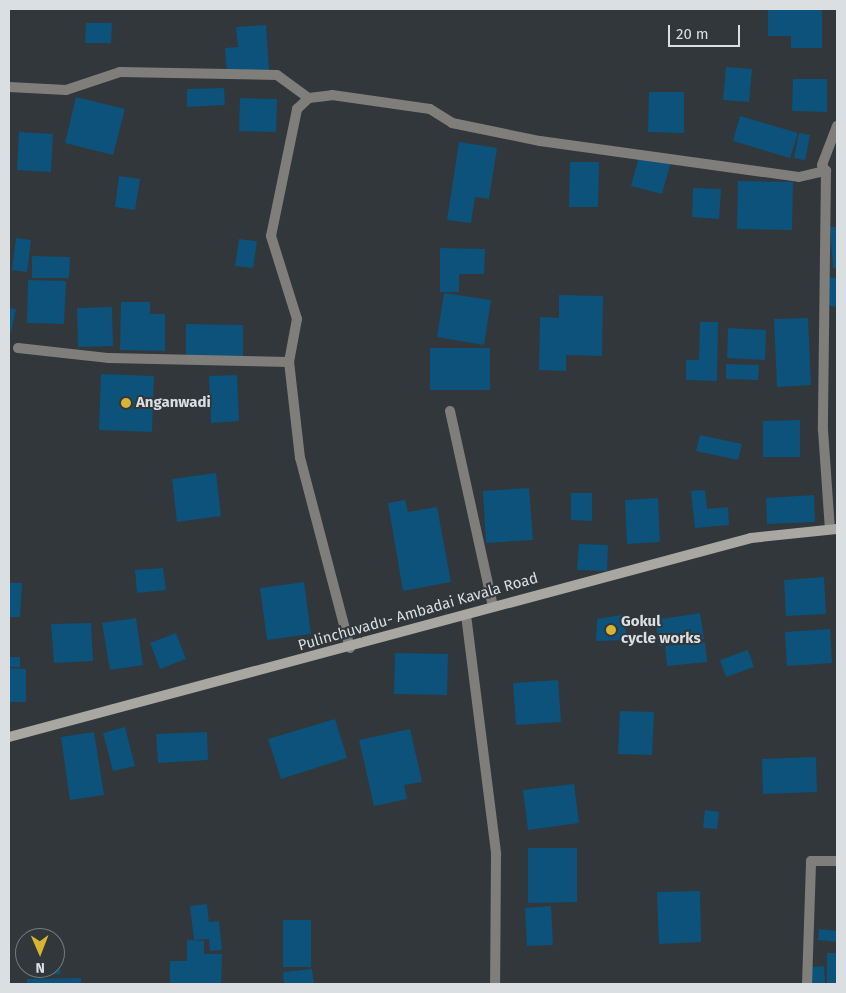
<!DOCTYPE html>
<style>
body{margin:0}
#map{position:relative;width:846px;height:993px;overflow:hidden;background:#31373b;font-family:"Fira Sans",sans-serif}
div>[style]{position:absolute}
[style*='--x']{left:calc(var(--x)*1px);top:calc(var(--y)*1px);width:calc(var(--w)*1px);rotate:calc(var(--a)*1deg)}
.building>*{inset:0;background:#0d527b}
.lane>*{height:10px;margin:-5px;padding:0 5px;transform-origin:5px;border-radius:5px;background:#7f7e7b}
.street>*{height:10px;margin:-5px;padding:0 5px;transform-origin:5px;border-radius:5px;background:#7f7e7b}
.secondary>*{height:10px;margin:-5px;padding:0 5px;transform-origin:5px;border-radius:5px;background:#a8a7a2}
.dots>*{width:14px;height:14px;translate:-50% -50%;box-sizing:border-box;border:2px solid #31373b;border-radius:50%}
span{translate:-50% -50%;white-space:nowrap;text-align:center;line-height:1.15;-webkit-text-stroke:4px #31373b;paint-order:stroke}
.poi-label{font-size:15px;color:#dcdfe2;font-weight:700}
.left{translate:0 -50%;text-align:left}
.street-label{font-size:15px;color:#dcdfe2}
.frame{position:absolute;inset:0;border:10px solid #dcdfe2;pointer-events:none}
.north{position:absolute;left:15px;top:928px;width:50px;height:50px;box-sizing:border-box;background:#31373b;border:1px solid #757a7e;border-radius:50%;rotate:179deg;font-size:14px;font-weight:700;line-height:20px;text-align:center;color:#dcdfe2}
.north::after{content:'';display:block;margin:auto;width:18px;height:22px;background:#d8b434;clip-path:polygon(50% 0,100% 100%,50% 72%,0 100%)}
.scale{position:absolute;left:668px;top:25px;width:72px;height:22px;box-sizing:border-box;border:2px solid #dcdfe2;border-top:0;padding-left:6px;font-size:15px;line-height:18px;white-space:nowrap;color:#dcdfe2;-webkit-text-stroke:4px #31373b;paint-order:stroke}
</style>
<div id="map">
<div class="building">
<i style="clip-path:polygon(768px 9px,822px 9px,822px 48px,791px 48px,791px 36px,768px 36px)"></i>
<i style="clip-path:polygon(86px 23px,112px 23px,111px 43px,85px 43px)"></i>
<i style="clip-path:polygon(266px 25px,269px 71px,227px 74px,225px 48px,238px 47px,236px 27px)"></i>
<i style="clip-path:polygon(726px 67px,752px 69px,749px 102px,723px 100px)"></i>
<i style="clip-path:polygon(793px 79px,827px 79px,827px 112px,792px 111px)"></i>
<i style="clip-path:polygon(224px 88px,225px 105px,187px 107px,187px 89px)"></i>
<i style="clip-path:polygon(649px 92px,684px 92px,684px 133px,648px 132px)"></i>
<i style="clip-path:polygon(76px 97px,125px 109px,113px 155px,65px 143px)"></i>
<i style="clip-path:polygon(240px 98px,277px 99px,276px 132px,239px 131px)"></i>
<i style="clip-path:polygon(740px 116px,798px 133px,790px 158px,733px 141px)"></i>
<i style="clip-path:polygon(19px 132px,53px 134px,51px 172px,17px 170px)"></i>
<i style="clip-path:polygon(799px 133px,810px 135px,805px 160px,794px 158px)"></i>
<i style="clip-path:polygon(459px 142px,497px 148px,489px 199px,475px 197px,471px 223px,447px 220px)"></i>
<i style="clip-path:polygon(640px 153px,671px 161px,662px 194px,631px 186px)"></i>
<i style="clip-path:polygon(570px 162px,599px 162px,598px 207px,569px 207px)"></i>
<i style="clip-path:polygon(119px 176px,140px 179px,135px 210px,115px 207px)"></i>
<i style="clip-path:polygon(738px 181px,793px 182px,792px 230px,737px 229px)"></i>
<i style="clip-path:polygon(693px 188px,721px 189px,719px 219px,692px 217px)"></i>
<i style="clip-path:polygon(830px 227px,837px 227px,837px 268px,833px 268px)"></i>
<i style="clip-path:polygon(16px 238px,31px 240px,27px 272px,12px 270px)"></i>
<i style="clip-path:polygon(239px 239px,257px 241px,253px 268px,235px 266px)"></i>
<i style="clip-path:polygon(440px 248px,485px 249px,484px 274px,459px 274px,459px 292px,440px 292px)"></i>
<i style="clip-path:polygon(32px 256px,70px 257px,69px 278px,32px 278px)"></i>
<i style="clip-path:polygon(829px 277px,837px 278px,837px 307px,825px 305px)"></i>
<i style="clip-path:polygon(28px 280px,66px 281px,64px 324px,27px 323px)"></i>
<i style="clip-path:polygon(444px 293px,491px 300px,484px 345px,437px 337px)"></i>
<i style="clip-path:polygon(559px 295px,603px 296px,602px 356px,566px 355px,566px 371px,539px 370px,540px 317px,559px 318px)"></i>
<i style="clip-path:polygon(121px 302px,150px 302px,150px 314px,165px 314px,165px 351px,120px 350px)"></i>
<i style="clip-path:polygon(112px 307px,113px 346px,78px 347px,77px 308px)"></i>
<i style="clip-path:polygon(9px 308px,16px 309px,11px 332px,9px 332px)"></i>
<i style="clip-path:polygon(808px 318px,811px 385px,777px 387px,774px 319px)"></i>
<i style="clip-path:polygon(700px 322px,718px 322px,717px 381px,686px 380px,686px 360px,699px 360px)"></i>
<i style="clip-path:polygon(186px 324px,243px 325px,243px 358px,186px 357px)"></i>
<i style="clip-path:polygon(728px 328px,766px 330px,765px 360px,727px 358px)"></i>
<i style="clip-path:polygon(430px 348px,490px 348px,490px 390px,430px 390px)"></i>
<i style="clip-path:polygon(726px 364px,759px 365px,758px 380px,726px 379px)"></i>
<i style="clip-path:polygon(101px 374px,154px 376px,152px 432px,99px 430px)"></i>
<i style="clip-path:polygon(237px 375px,239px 421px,211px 423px,209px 376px)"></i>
<i style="clip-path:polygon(800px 420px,800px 457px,763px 457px,763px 421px)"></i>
<i style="clip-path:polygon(700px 435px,742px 444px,738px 460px,696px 451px)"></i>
<i style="clip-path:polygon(216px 473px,221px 516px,177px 522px,172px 479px)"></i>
<i style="clip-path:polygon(529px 488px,533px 540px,486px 543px,483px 491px)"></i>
<i style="clip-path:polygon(705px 490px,707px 509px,728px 507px,729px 525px,695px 528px,691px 491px)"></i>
<i style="clip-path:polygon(571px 493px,592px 493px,592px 521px,571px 520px)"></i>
<i style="clip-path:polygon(814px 495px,815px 522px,767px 524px,766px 498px)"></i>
<i style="clip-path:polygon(658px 498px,660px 542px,627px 544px,625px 500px)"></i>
<i style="clip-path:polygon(405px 500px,408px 512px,437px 507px,451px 582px,403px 591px,388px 503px)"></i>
<i style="clip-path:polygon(579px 544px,608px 545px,607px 571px,577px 570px)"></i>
<i style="clip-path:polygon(163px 568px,166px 590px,137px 593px,135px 570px)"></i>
<i style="clip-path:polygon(824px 577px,826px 614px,786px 616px,784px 580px)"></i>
<i style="clip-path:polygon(304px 582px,311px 634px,267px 640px,260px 588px)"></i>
<i style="clip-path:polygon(9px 583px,22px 583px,20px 617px,9px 617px)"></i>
<i style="clip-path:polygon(700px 613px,704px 639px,659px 646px,655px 620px)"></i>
<i style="clip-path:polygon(622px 615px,628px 640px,596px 641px,597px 619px)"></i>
<i style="clip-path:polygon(136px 618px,143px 665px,110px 670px,102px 623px)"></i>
<i style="clip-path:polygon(91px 623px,93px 661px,54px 663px,51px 624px)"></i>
<i style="clip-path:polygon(830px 629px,832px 663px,787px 666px,785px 632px)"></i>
<i style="clip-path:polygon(176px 633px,186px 659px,160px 669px,150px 643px)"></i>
<i style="clip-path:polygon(705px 642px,707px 662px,667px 666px,665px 646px)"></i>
<i style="clip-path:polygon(748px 650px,754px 667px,726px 677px,720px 660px)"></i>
<i style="clip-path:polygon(395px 653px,448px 654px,447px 695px,394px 694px)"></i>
<i style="clip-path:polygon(9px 657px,20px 657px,20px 667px,9px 667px)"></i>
<i style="clip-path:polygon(9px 668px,26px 669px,26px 702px,9px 702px)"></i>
<i style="clip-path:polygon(558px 680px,561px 722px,516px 725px,513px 683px)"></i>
<i style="clip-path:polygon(620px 711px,654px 712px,652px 755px,618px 754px)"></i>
<i style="clip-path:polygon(335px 719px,347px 758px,281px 779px,268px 739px)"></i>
<i style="clip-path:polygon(125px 727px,135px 766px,113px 771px,103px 733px)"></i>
<i style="clip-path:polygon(410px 729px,422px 782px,404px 785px,407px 799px,374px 806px,359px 740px)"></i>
<i style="clip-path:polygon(94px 732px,104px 795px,70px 800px,61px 737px)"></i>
<i style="clip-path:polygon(207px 732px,208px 760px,158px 763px,156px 734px)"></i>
<i style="clip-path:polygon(816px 757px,817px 792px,763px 794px,762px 759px)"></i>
<i style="clip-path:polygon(574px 784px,579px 823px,528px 830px,523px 790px)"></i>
<i style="clip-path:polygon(705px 810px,719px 812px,717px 829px,703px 828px)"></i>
<i style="clip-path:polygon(528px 848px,577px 848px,577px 902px,528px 903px)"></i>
<i style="clip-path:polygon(700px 891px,701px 942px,659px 944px,657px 892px)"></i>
<i style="clip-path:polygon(207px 904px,209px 922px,219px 921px,222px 950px,210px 951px,209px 939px,194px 940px,190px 906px)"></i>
<i style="clip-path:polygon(551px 906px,553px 945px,527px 946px,525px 908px)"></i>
<i style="clip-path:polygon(283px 920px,311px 920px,311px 967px,283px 967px)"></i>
<i style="clip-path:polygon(819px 929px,837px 931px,837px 942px,818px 940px)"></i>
<i style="clip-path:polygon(187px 940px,204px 941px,204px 954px,222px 954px,221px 984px,170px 984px,170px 961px,187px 961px)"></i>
<i style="clip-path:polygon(827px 953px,837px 953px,837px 984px,827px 984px)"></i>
<i style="clip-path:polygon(60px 960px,60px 974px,33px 975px,32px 968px,55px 968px,55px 961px)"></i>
<i style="clip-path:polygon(824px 966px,825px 984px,812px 984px,811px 967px)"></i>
<i style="clip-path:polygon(312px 969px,314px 984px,284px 984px,283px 972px)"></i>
<i style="clip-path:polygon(81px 978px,81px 984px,27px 984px,27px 979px)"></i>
</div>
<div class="lane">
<i style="--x:807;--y:984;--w:123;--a:-88.1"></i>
<i style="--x:811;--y:861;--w:26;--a:0"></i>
</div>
<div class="street">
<i style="--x:9;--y:87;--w:57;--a:3"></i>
<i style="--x:66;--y:90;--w:57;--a:-18.4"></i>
<i style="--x:120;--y:72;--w:157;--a:1.1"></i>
<i style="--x:277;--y:75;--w:39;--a:36"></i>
<i style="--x:826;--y:171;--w:259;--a:90.7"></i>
<i style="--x:823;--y:430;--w:99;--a:86"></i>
<i style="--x:18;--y:348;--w:92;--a:6.3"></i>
<i style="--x:109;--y:358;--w:180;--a:1.3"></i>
<i style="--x:450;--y:411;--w:200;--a:77.6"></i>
<i style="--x:466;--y:615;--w:241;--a:82.8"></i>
<i style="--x:496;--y:854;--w:130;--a:90.4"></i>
<i style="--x:350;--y:648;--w:196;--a:-104.7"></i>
<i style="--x:300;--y:458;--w:97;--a:-96.5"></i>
<i style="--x:289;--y:362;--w:44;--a:-79.5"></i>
<i style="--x:297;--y:319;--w:87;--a:-107.4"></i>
<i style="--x:271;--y:236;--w:130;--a:-78.4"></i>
<i style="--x:297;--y:109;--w:16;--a:-43"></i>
<i style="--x:309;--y:98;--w:23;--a:-7"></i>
<i style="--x:332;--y:95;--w:99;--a:8.1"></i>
<i style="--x:430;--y:109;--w:26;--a:32"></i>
<i style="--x:452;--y:123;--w:90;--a:11.6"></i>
<i style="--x:540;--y:141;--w:261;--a:7.9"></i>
<i style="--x:799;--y:177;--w:28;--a:-13"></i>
<i style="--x:826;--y:171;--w:7;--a:-124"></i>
<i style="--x:822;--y:165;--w:42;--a:-69"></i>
</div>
<div class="secondary">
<i style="--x:9;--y:737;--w:768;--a:-15.01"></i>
<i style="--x:751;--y:538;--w:86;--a:-6"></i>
</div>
<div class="dots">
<i style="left:126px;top:403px;background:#d8b434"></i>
<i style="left:611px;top:630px;background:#d8b434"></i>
</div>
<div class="poi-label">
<span class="left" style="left:136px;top:403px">Anganwadi</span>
<span class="left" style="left:621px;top:630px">Gokul<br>cycle works</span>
</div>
<div class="street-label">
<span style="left:418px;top:612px;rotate:-16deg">Pulinchuvadu- Ambadai Kavala Road</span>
</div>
<div class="frame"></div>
<div class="north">N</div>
<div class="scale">20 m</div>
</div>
